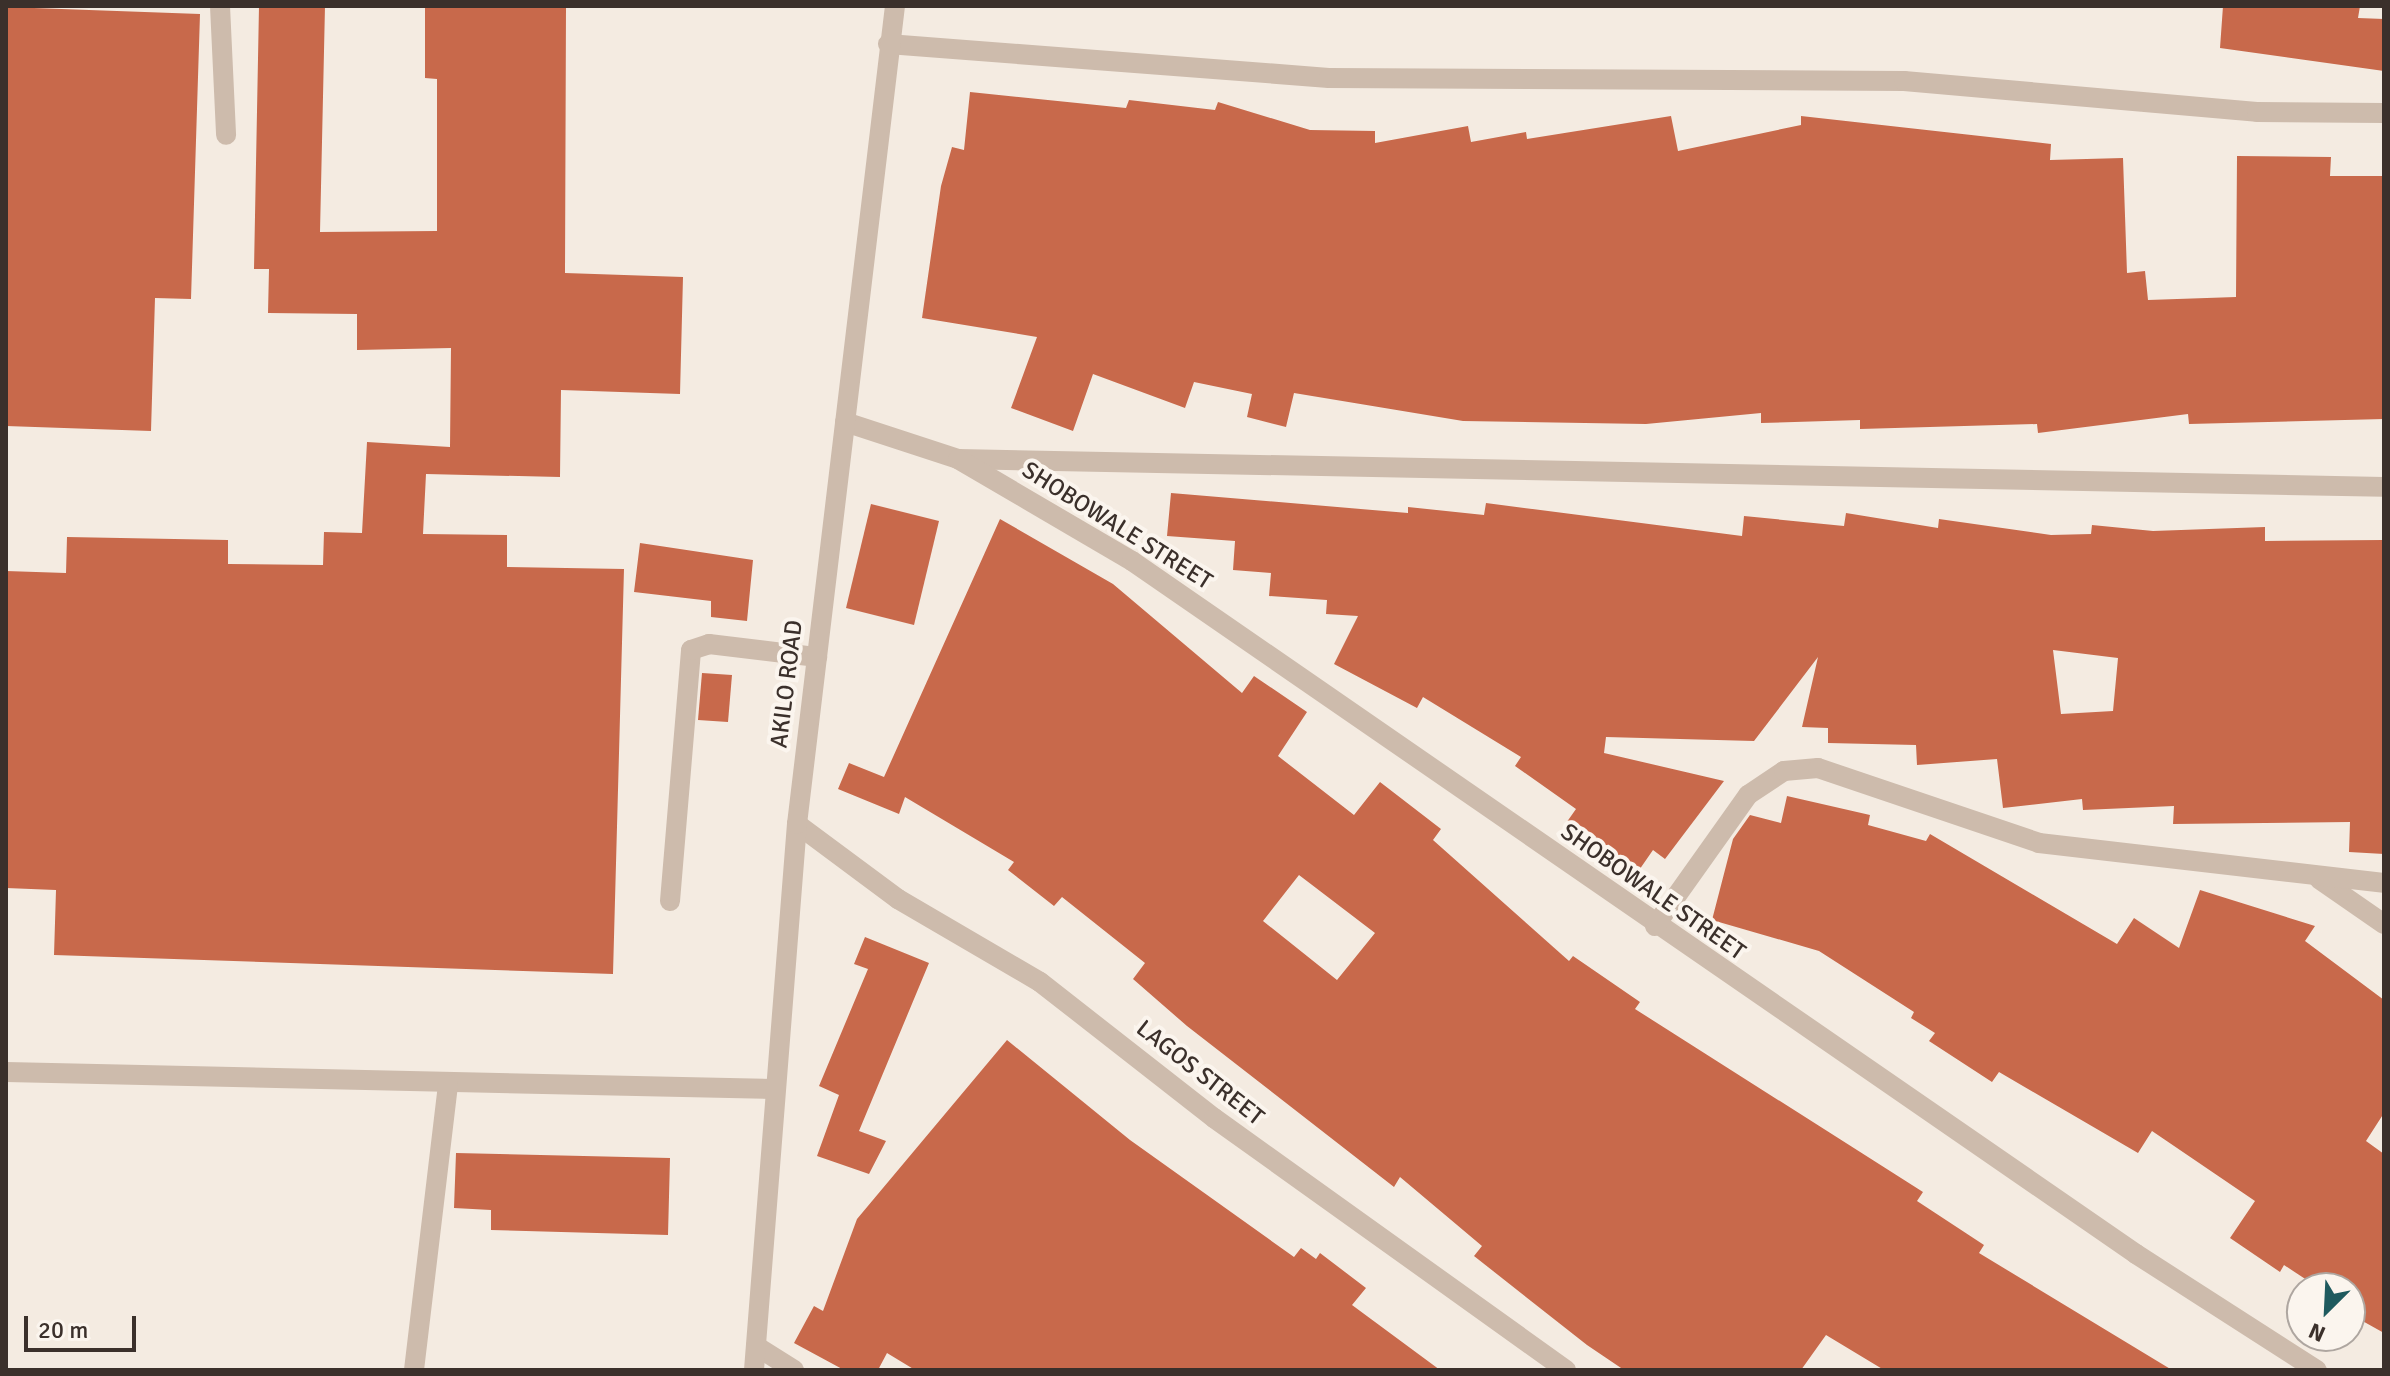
<!DOCTYPE html>
<style>
body{margin:0}
#map{position:relative;width:2390px;height:1376px;overflow:hidden;background:#f4ebe1;font-family:Signika,sans-serif}
div>[style]{position:absolute}
[style*='--x']{left:calc(var(--x)*1px);top:calc(var(--y)*1px);width:calc(var(--w)*1px);rotate:calc(var(--a)*1deg)}
.building>*{inset:0;background:#c8694b}
.minor>*{height:20px;margin:-10px;padding:0 10px;transform-origin:10px;border-radius:10px;background:#cdbbac}
span{translate:-50% -50%;white-space:nowrap;text-align:center;line-height:1.15;-webkit-text-stroke:8px #fbf5ee;paint-order:stroke}
.street-label{font-size:24px;color:#3b302b}
.frame{position:absolute;inset:0;border:8px solid #3b302b;pointer-events:none}
.north{position:absolute;left:2286px;top:1272px;width:80px;height:80px;box-sizing:border-box;background:#fbf5ee;border:2px solid #aea6a0;border-radius:50%;rotate:204deg;font-size:22px;font-weight:700;line-height:32px;text-align:center;color:#3b302b}
.north::after{content:'';display:block;margin:auto;width:28px;height:36px;background:#1f5a5e;clip-path:polygon(50% 0,100% 100%,50% 72%,0 100%)}
.scale{position:absolute;left:24px;top:1316px;width:112px;height:36px;box-sizing:border-box;border:4px solid #3b302b;border-top:0;padding-left:10px;font-size:24px;line-height:28px;white-space:nowrap;color:#3b302b;-webkit-text-stroke:6px #fbf5ee;paint-order:stroke}
</style>
<div id="map">
<div class="building">
<i style="clip-path:polygon(259px 6px,325px 6px,320px 232px,437px 231px,437px 79px,425px 78px,425px 6px,566px 6px,565px 273px,683px 277px,680px 394px,561px 390px,560px 477px,426px 474px,423px 534px,507px 535px,507px 567px,624px 569px,613px 974px,54px 955px,56px 890px,6px 888px,6px 571px,66px 573px,67px 537px,228px 540px,228px 564px,323px 565px,324px 532px,362px 533px,367px 442px,450px 447px,451px 348px,357px 350px,357px 314px,268px 313px,269px 269px,254px 269px)"></i>
<i style="clip-path:polygon(2223px 6px,2360px 6px,2358px 18px,2384px 19px,2384px 71px,2220px 48px)"></i>
<i style="clip-path:polygon(6px 7px,200px 14px,191px 299px,155px 298px,151px 431px,6px 426px)"></i>
<i style="clip-path:polygon(970px 92px,1126px 108px,1129px 100px,1215px 110px,1218px 102px,1310px 130px,1375px 131px,1375px 143px,1468px 126px,1471px 142px,1526px 132px,1527px 139px,1671px 116px,1678px 151px,1801px 125px,1801px 116px,2051px 144px,2050px 160px,2123px 158px,2127px 273px,2145px 271px,2148px 300px,2236px 297px,2237px 156px,2331px 157px,2330px 176px,2384px 176px,2384px 419px,2189px 424px,2188px 414px,2038px 433px,2037px 424px,1860px 429px,1860px 420px,1761px 423px,1761px 413px,1646px 424px,1463px 421px,1294px 393px,1286px 427px,1247px 417px,1252px 394px,1194px 382px,1185px 408px,1093px 374px,1073px 431px,1011px 408px,1037px 337px,922px 318px,941px 186px,952px 147px,964px 150px)"></i>
<i style="clip-path:polygon(evenodd,1171px 493px,1408px 513px,1408px 507px,1484px 515px,1486px 503px,1742px 536px,1744px 516px,1844px 526px,1846px 513px,1938px 528px,1939px 519px,2051px 535px,2091px 534px,2092px 525px,2153px 531px,2265px 527px,2265px 541px,2384px 540px,2384px 854px,2349px 852px,2350px 822px,2173px 824px,2174px 806px,2083px 810px,2082px 799px,2003px 808px,1997px 759px,1917px 765px,1916px 745px,1828px 743px,1828px 728px,1802px 727px,1818px 657px,1754px 741px,1606px 737px,1604px 753px,1724px 781px,1665px 859px,1653px 850px,1635px 876px,1564px 826px,1576px 809px,1515px 766px,1521px 757px,1423px 697px,1417px 708px,1334px 664px,1358px 616px,1326px 614px,1327px 600px,1269px 596px,1271px 573px,1233px 570px,1235px 541px,1167px 536px,1171px 493px,2053px 650px,2118px 658px,2113px 711px,2061px 714px,2053px 650px)"></i>
<i style="clip-path:polygon(871px 504px,939px 521px,914px 625px,846px 608px)"></i>
<i style="clip-path:polygon(evenodd,1000px 519px,1113px 584px,1242px 693px,1254px 676px,1307px 712px,1278px 756px,1354px 815px,1380px 782px,1441px 829px,1433px 840px,1569px 961px,1573px 956px,1640px 1002px,1635px 1009px,1923px 1192px,1917px 1201px,1984px 1245px,1979px 1253px,2172px 1370px,1884px 1370px,1826px 1335px,1801px 1370px,1624px 1370px,1587px 1345px,1474px 1256px,1482px 1246px,1400px 1177px,1394px 1187px,1187px 1026px,1133px 979px,1145px 963px,1062px 897px,1054px 906px,1008px 870px,1014px 862px,905px 797px,899px 814px,838px 789px,849px 763px,884px 777px,1000px 519px,1299px 875px,1375px 933px,1337px 980px,1263px 921px,1299px 875px)"></i>
<i style="clip-path:polygon(640px 543px,753px 560px,747px 621px,711px 617px,711px 601px,634px 592px)"></i>
<i style="clip-path:polygon(702px 673px,732px 675px,728px 722px,698px 720px)"></i>
<i style="clip-path:polygon(1787px 796px,1870px 815px,1868px 825px,1926px 841px,1930px 834px,2117px 944px,2134px 918px,2179px 948px,2200px 890px,2315px 926px,2305px 941px,2384px 1000px,2384px 1113px,2366px 1141px,2384px 1154px,2384px 1333px,2350px 1314px,2350px 1288px,2319px 1288px,2284px 1265px,2280px 1272px,2230px 1238px,2255px 1201px,2152px 1131px,2138px 1153px,1999px 1072px,1992px 1082px,1929px 1041px,1935px 1033px,1911px 1018px,1914px 1012px,1819px 951px,1712px 920px,1733px 839px,1750px 815px,1781px 823px)"></i>
<i style="clip-path:polygon(865px 937px,929px 963px,859px 1131px,886px 1141px,869px 1174px,817px 1156px,839px 1095px,819px 1086px,868px 969px,854px 964px)"></i>
<i style="clip-path:polygon(1007px 1040px,1130px 1140px,1294px 1257px,1301px 1248px,1316px 1259px,1320px 1253px,1366px 1288px,1352px 1305px,1440px 1370px,915px 1370px,887px 1353px,878px 1370px,844px 1370px,794px 1343px,814px 1306px,823px 1311px,857px 1219px)"></i>
<i style="clip-path:polygon(456px 1153px,670px 1158px,668px 1235px,491px 1230px,491px 1210px,454px 1208px)"></i>
</div>
<div class="minor">
<i style="--x:220;--y:6;--w:129;--a:87.3"></i>
<i style="--x:888;--y:44;--w:442;--a:4.4"></i>
<i style="--x:1329;--y:78;--w:575;--a:0.3"></i>
<i style="--x:1904;--y:81;--w:354;--a:5"></i>
<i style="--x:2257;--y:112;--w:127;--a:0.5"></i>
<i style="--x:845;--y:422;--w:119;--a:18.1"></i>
<i style="--x:958;--y:459;--w:1426;--a:1.12"></i>
<i style="--x:958;--y:459;--w:202;--a:30.4"></i>
<i style="--x:1132;--y:561;--w:1220;--a:34.61"></i>
<i style="--x:2136;--y:1254;--w:215;--a:32.7"></i>
<i style="--x:797;--y:824;--w:126;--a:36.6"></i>
<i style="--x:898;--y:899;--w:164;--a:30.3"></i>
<i style="--x:1040;--y:982;--w:221;--a:38"></i>
<i style="--x:1214;--y:1118;--w:433;--a:35.6"></i>
<i style="--x:2319;--y:879;--w:79;--a:34.7"></i>
<i style="--x:670;--y:901;--w:252;--a:-85.2"></i>
<i style="--x:691;--y:650;--w:19;--a:-18"></i>
<i style="--x:709;--y:644;--w:109;--a:6.9"></i>
<i style="--x:1655;--y:926;--w:161;--a:-54.6"></i>
<i style="--x:1748;--y:795;--w:43;--a:-33.7"></i>
<i style="--x:1784;--y:771;--w:34;--a:-5"></i>
<i style="--x:1818;--y:768;--w:233;--a:18.7"></i>
<i style="--x:2039;--y:843;--w:347;--a:6.6"></i>
<i style="--x:6;--y:1072;--w:767;--a:1.27"></i>
<i style="--x:756;--y:1346;--w:45;--a:32.3"></i>
<i style="--x:414;--y:1370;--w:287;--a:-83.2"></i>
<i style="--x:754;--y:1370;--w:548;--a:-85.5"></i>
<i style="--x:797;--y:824;--w:824;--a:-83.17"></i>
</div>
<div class="street-label">
<span style="left:1117px;top:526px;rotate:32deg">SHOBOWALE STREET</span>
<span style="left:787px;top:684px;rotate:-83deg">AKILO ROAD</span>
<span style="left:1653px;top:892px;rotate:35deg">SHOBOWALE STREET</span>
<span style="left:1200px;top:1073px;rotate:38deg">LAGOS STREET</span>
</div>
<div class="frame"></div>
<div class="north">N</div>
<div class="scale">20 m</div>
</div>
